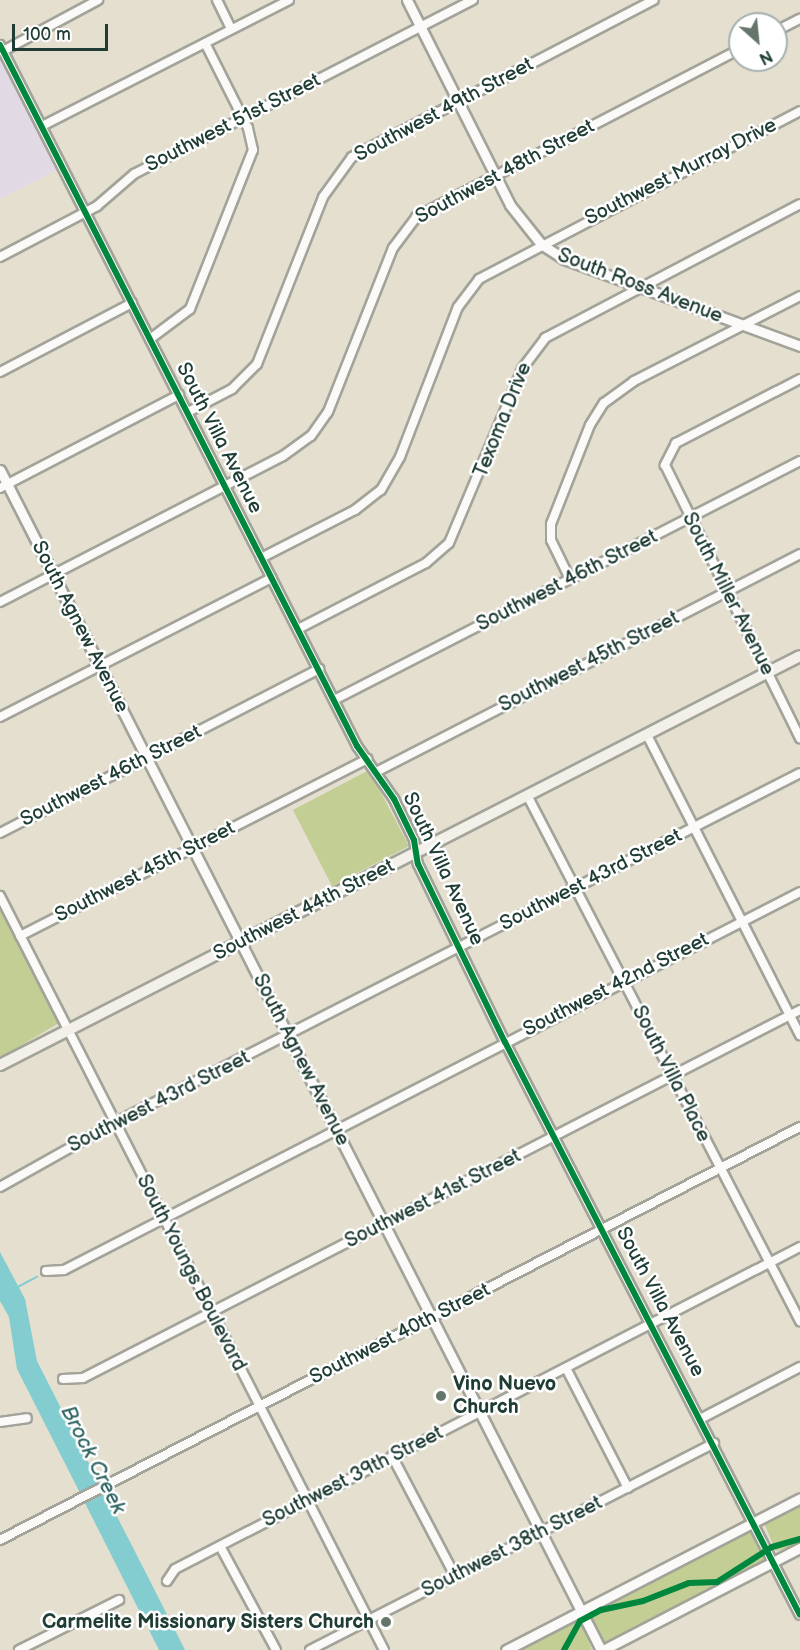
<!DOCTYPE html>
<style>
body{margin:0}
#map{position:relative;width:800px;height:1650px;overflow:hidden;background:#e4dfcf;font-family:"Balsamiq Sans",sans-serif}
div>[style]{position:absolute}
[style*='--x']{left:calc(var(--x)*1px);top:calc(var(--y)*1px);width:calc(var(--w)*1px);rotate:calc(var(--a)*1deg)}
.built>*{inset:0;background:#e1dae4}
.green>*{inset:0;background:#c3ce95}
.water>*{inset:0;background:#83cdd0}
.stream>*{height:2px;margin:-1px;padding:0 1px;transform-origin:1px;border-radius:1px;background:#83cdd0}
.roads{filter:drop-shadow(2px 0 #a2a399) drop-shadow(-2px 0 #a2a399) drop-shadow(0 2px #a2a399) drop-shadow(0 -2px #a2a399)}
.minor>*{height:8px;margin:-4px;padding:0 4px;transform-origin:4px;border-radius:4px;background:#fbfaf8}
.tertiary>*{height:9px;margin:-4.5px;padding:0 4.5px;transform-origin:4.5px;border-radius:4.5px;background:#fbfaf8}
.secondary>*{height:10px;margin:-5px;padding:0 5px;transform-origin:5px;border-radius:5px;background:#f3f0e9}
.cycleway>*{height:6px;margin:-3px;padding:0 3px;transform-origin:3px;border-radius:3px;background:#00873e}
.dots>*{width:16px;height:16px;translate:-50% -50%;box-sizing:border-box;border:3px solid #fff;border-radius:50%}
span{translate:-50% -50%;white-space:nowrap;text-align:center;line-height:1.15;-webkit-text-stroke:5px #fff;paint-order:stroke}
.street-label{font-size:20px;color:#1f3d34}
.poi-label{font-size:20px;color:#1f3d34;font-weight:700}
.left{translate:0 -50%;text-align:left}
.right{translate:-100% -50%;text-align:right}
.water-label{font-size:21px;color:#306663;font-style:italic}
.north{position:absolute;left:728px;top:12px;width:60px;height:60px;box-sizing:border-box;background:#fff;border:2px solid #a5b1ae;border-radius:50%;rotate:153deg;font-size:16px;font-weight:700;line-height:24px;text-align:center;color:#1f3d34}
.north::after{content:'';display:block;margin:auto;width:21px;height:27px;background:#64766a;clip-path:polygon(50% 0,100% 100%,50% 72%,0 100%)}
.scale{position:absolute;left:12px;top:24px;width:96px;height:27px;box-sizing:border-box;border:3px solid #1f3d34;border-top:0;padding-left:8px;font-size:18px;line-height:21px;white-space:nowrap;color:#1f3d34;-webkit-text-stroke:4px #fff;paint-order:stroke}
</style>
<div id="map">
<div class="built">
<i style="clip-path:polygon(0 55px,59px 169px,0 199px)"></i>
</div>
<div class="green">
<i style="clip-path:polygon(369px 770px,409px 846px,332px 886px,293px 810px)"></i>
<i style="clip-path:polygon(0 904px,59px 1023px,0 1058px)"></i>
<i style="clip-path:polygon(800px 1501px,800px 1544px,776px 1551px,763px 1521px)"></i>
<i style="clip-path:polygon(750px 1528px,767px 1557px,764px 1562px,609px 1643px,599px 1639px,589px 1618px,592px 1609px)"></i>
<i style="clip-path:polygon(573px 1619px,581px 1620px,592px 1650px,512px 1650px)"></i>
</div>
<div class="water">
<i style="clip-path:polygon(0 1252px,25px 1299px,37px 1361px,100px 1485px,81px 1495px,17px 1369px,9px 1317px,0 1301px)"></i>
<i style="clip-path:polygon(105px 1493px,149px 1579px,185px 1650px,159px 1650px,85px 1503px)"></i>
</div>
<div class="stream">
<i style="--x:16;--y:1288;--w:24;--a:-28"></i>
</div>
<div class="roads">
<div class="minor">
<i style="--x:217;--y:0;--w:32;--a:64"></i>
<i style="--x:776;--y:31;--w:27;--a:-27"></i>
<i style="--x:0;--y:45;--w:787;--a:63.01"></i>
<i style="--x:357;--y:746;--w:65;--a:55.1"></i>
<i style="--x:394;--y:799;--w:46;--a:64"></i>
<i style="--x:414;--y:840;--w:24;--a:81"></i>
<i style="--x:418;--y:864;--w:198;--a:64"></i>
<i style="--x:505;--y:1042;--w:644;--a:62.76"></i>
<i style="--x:3;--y:51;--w:108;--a:-28.2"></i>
<i style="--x:42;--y:126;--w:277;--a:-27"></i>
<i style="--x:0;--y:257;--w:110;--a:-27.7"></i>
<i style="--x:97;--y:206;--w:49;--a:-40.9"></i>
<i style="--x:134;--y:174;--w:381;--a:-27.2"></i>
<i style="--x:150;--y:339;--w:50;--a:-36.9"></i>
<i style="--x:190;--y:309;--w:171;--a:-68.4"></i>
<i style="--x:253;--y:150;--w:23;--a:-103"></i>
<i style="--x:248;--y:128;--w:95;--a:-116.8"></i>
<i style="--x:0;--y:372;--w:149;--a:-27.6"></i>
<i style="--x:800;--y:379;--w:140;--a:152.7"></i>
<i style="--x:676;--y:443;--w:25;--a:117"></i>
<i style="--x:665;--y:465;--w:305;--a:63.7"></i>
<i style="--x:188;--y:412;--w:50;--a:-27.6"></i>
<i style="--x:232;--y:389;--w:35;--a:-45"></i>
<i style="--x:257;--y:364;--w:180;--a:-68.4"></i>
<i style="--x:323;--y:197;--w:49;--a:-54.1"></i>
<i style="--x:352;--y:157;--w:340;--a:-27.5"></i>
<i style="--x:0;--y:488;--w:202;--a:-27.5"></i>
<i style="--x:261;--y:558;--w:106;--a:-27.1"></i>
<i style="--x:355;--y:510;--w:33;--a:-38"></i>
<i style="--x:381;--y:490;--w:38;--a:-60"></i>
<i style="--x:400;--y:457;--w:161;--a:-68.9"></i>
<i style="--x:458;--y:307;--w:35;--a:-53"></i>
<i style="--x:479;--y:279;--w:362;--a:-27.6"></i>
<i style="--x:570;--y:579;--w:43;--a:-116"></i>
<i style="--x:551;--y:540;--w:16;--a:-90"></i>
<i style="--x:551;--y:524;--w:106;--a:-68.5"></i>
<i style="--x:590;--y:425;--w:26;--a:-58"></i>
<i style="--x:604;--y:403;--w:37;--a:-36"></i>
<i style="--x:634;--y:381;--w:186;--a:-27.1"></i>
<i style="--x:0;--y:602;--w:318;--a:-27.3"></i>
<i style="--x:283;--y:456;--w:34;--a:-36"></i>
<i style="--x:311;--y:436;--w:29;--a:-55"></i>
<i style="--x:328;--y:412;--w:176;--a:-68.4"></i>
<i style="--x:393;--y:248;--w:39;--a:-53"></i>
<i style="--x:416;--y:217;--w:365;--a:-27.4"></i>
<i style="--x:298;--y:629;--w:144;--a:-27.3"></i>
<i style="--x:426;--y:563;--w:30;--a:-41"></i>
<i style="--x:449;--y:543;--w:189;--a:-67.2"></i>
<i style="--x:522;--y:369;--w:39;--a:-53"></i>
<i style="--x:545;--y:338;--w:288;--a:-27.7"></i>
<i style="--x:334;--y:700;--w:524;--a:-27.15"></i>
<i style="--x:0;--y:717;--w:305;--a:-27.1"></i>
<i style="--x:647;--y:735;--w:337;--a:63"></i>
<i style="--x:378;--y:771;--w:475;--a:-27.2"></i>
<i style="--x:527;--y:795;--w:593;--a:62.57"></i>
<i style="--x:0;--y:833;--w:359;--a:-27.2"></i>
<i style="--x:0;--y:896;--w:846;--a:63.01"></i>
<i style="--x:20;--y:936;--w:390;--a:-27"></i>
<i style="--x:0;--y:1187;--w:131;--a:-29.3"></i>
<i style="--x:114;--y:1123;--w:770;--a:-27.03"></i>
<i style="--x:46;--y:1271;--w:18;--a:-3"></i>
<i style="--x:64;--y:1270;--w:827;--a:-27.18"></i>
<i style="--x:566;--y:1368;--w:135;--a:62.7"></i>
<i style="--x:63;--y:1379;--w:20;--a:-3"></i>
<i style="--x:83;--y:1378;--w:806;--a:-27.17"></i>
<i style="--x:702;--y:1418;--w:110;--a:-27.5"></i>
<i style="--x:0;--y:1422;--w:27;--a:-8"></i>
<i style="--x:392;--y:1456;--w:136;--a:62.3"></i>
<i style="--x:0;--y:1540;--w:900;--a:-27.31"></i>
<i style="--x:220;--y:1546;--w:118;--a:61.7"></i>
<i style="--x:167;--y:1581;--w:14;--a:-56"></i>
<i style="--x:175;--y:1569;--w:703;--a:-27.26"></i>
<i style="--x:19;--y:1650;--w:112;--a:-26.6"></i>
<i style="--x:310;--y:1650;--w:454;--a:-27.1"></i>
</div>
<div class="tertiary">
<i style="--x:407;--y:0;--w:229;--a:63.3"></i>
<i style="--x:510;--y:205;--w:50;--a:51.5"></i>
<i style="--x:541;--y:244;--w:27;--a:33"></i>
<i style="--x:564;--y:259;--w:252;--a:20.2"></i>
<i style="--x:0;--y:470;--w:1324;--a:63.01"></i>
<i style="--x:506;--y:1650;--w:331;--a:-27.3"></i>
<i style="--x:603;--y:1650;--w:222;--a:-27.4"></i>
</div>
<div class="secondary">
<i style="--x:0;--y:1065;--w:898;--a:-27.08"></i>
</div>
</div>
<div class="cycleway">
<i style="--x:0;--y:45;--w:787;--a:63.01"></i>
<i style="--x:357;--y:746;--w:65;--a:55.1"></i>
<i style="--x:394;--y:799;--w:46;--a:64"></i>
<i style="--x:414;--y:840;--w:24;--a:81"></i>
<i style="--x:418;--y:864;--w:198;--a:64"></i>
<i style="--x:505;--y:1042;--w:644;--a:62.76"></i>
<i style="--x:564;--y:1650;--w:33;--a:-61"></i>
<i style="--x:580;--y:1621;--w:24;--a:-28"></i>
<i style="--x:601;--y:1610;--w:43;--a:-12.1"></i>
<i style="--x:643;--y:1601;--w:49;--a:-21.4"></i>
<i style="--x:689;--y:1583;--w:28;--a:-2"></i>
<i style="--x:717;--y:1582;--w:65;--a:-32.5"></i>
<i style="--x:772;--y:1547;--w:29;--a:-16"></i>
</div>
<div class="dots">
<i style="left:441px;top:1396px;background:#64766a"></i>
<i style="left:386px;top:1622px;background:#64766a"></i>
</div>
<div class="street-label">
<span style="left:444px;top:110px;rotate:-28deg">Southwest 49th Street</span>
<span style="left:233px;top:123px;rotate:-27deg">Southwest 51st Street</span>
<span style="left:505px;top:172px;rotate:-28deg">Southwest 48th Street</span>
<span style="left:681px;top:172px;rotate:-27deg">Southwest Murray Drive</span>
<span style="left:640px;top:286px;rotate:21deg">South Ross Avenue</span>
<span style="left:503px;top:420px;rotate:-68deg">Texoma Drive</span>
<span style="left:219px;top:438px;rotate:63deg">South Villa Avenue</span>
<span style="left:567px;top:581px;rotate:-27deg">Southwest 46th Street</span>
<span style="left:728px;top:594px;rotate:63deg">South Miller Avenue</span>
<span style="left:80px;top:627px;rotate:63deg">South Agnew Avenue</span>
<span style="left:589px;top:662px;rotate:-27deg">Southwest 45th Street</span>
<span style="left:111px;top:776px;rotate:-27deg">Southwest 46th Street</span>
<span style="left:443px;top:869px;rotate:65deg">South Villa Avenue</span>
<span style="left:145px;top:872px;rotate:-27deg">Southwest 45th Street</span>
<span style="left:591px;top:880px;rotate:-27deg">Southwest 43rd Street</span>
<span style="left:304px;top:910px;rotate:-27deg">Southwest 44th Street</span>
<span style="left:616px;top:985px;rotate:-27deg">Southwest 42nd Street</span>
<span style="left:301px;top:1060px;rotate:63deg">South Agnew Avenue</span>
<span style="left:671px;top:1074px;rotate:63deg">South Villa Place</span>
<span style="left:159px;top:1102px;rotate:-27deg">Southwest 43rd Street</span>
<span style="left:433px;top:1199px;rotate:-27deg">Southwest 41st Street</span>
<span style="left:191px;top:1273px;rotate:63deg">South Youngs Boulevard</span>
<span style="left:660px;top:1302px;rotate:62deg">South Villa Avenue</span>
<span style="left:400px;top:1334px;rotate:-27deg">Southwest 40th Street</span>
<span style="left:353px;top:1477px;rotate:-27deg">Southwest 39th Street</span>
<span style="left:512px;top:1547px;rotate:-27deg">Southwest 38th Street</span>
</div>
<div class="poi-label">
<span class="left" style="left:453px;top:1396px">Vino Nuevo<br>Church</span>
<span class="right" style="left:374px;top:1622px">Carmelite Missionary Sisters Church</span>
</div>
<div class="water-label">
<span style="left:93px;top:1460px;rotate:63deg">Brock Creek</span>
</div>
<div class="north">N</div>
<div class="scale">100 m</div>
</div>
